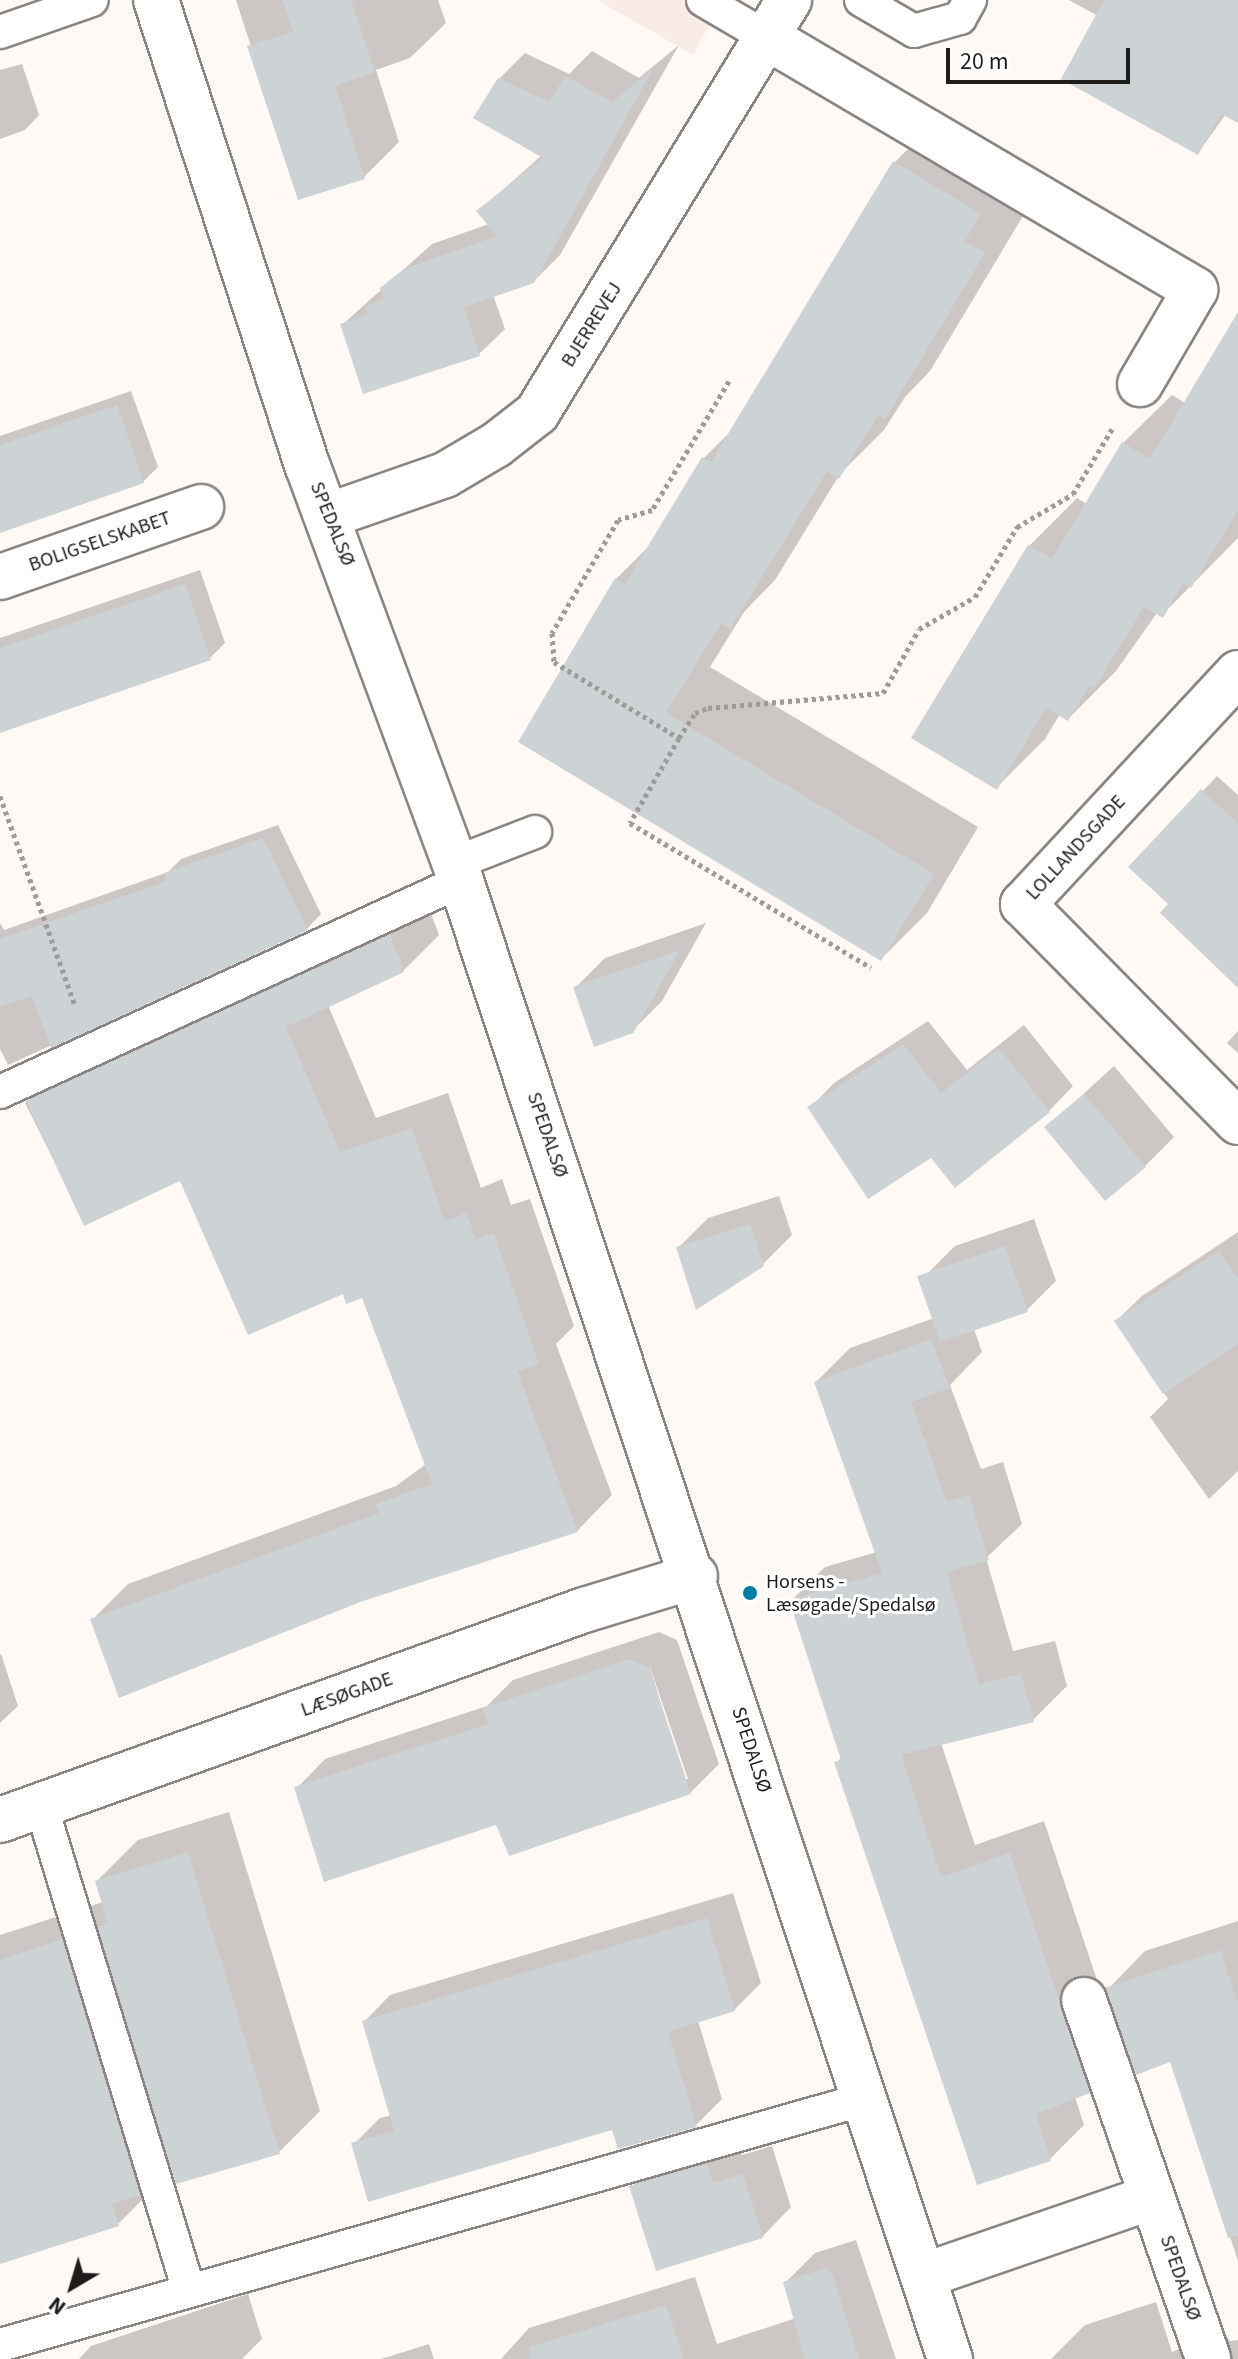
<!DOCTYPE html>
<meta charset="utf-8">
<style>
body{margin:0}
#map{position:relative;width:1238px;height:2359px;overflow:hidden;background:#fff9f6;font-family:"Source Sans 3",sans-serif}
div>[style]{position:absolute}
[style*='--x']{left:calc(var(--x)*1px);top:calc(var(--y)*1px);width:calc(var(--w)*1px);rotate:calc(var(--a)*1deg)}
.built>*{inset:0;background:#f9ece5}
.shadow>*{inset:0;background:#0003}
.building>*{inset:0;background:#cdd2d5}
.path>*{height:5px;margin-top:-2.5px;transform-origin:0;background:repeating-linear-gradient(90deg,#9f9b99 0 4px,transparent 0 8px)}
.roads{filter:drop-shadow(2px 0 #8a8583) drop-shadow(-2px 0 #8a8583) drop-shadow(0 2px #8a8583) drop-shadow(0 -2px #8a8583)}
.service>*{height:32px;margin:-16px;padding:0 16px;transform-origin:16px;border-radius:16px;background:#fff}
.minor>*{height:44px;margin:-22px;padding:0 22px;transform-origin:22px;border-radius:22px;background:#fff}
.tertiary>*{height:44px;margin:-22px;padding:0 22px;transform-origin:22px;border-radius:22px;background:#fff}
.dots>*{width:22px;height:22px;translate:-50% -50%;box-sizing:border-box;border:4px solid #fff;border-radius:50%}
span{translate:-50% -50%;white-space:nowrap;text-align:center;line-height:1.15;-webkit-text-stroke:6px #fff;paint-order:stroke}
.street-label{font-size:20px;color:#1f1d1c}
.poi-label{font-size:20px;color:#1f1d1c}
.left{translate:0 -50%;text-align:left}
.north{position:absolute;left:32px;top:2247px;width:80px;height:80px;-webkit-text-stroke:6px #fff;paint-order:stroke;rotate:218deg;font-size:22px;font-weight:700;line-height:32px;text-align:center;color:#1f1d1c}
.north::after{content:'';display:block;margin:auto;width:28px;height:36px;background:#1f1d1c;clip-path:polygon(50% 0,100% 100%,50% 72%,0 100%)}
.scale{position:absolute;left:946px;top:48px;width:184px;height:36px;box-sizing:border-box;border:4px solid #1f1d1c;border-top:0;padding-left:10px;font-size:24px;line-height:28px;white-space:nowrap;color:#1f1d1c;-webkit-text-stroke:6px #fff;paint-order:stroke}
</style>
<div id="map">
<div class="built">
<i style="clip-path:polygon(597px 0,724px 0,693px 55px)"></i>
</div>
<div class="shadow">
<i style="clip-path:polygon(236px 0,438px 0,446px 23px,410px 58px,376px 70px,399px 142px,364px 177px,300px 198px)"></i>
<i style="clip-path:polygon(1069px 0,1238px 0,1238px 121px,1226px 114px,1198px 153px,1098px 16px)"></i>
<i style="clip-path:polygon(679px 45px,560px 255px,534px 281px,493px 295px,505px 329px,479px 354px,343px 324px,432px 244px,489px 224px,479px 211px,542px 155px,499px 79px,525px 53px,569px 74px,592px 51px,639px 78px)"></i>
<i style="clip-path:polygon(22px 64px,39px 115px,25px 130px,0 139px,0 70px)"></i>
<i style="clip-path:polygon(940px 117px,1029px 206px,930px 371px,905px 397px,884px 430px,840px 474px,775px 580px,744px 612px,710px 667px,978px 827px,927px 913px,881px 959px,521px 742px,616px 579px,651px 544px,704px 458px,734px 428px,894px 163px)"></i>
<i style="clip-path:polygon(1238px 326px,1238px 538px,1162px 615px,1157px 613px,1116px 671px,1068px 719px,1060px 714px,1045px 739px,997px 787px,1029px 546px,1077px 498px,1087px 504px,1123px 443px,1172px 395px,1185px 403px)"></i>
<i style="clip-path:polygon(131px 391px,158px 467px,143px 482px,0 530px,0 436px)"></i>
<i style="clip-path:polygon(200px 570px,225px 643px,210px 658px,0 729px,0 638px)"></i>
<i style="clip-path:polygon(1217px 776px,1238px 795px,1238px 985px,1171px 904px,1131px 867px)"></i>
<i style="clip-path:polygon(278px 825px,321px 914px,307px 929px,8px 1065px,0 1049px,0 923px,4px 930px,168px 872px,181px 859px)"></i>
<i style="clip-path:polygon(426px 900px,439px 935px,403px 971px,328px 1005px,376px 1118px,448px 1093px,481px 1188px,502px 1179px,511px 1205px,530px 1199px,574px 1326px,556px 1344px,612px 1495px,577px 1531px,92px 1620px,128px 1584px,396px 1486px,426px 1464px,363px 1295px,344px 1291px,181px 1178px,85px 1223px,25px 1103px,61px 1067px)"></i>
<i style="clip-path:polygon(706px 923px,662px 1001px,632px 1031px,576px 987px,605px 958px)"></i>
<i style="clip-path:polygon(928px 1021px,967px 1070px,1024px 1025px,1073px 1086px,1049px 1111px,932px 1156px,810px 1108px,834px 1083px)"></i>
<i style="clip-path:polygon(1238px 1031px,1238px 1053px,1227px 1043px)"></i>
<i style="clip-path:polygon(1114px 1066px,1174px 1137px,1145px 1166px,1047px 1127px)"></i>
<i style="clip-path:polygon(779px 1196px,792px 1235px,762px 1265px,678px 1248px,708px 1218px)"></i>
<i style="clip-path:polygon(1034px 1219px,1056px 1281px,1027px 1310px,974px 1329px,982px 1352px,950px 1385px,981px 1469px,1003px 1462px,1022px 1524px,986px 1558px,1013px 1651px,1055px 1641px,1067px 1686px,1033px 1720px,941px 1743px,975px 1845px,1044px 1821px,1123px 2058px,1089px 2092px,1075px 2097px,1084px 2125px,1050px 2159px,836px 1763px,842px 1757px,791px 1601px,825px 1567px,877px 1552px,816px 1382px,850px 1348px,934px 1318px,926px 1275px,955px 1246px)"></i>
<i style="clip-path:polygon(1238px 1232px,1238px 1471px,1209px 1499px,1150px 1417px,1168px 1399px,1116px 1321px,1142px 1296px)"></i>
<i style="clip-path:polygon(evenodd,659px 1632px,677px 1640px,719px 1764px,690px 1793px,497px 1822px,297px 1788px,325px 1759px,487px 1706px,513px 1680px,659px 1632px,647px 1658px,688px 1779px,684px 1779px,647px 1658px)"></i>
<i style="clip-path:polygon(1px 1654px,18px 1706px,0 1723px,0 1655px)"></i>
<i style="clip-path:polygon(229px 1812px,320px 2111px,279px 2152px,171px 2161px,154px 2179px,156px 2186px,118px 2224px,0 2262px,0 1935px,103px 1902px,97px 1881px,138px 1840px)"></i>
<i style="clip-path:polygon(733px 1893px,761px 1983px,734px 2010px,698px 2021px,722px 2099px,696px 2125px,354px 2144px,380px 2118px,392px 2115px,364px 2022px,390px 1995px)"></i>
<i style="clip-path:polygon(1238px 1921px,1238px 2261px,1172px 2059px,1108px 1989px,1145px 1951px)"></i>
<i style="clip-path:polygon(736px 2136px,742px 2155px,772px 2146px,791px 2207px,762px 2237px,632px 2186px,661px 2157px)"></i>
<i style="clip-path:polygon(856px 2240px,896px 2359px,501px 2359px,529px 2328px,695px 2277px,717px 2344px,796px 2318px,786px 2282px,815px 2253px)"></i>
<i style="clip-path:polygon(248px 2294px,262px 2339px,242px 2359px,79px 2359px,91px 2346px)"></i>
<i style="clip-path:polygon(1156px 2302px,1172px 2352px,1222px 2329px,1230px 2341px,1238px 2340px,1238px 2359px,1051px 2359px,1085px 2325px)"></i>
<i style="clip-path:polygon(429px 2344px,434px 2359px,381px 2359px)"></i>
</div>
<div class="building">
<i style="clip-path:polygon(282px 0,351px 0,375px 72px,335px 86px,365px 179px,298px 200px,247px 46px,293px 32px)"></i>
<i style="clip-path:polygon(1104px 0,1238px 0,1238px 123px,1221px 114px,1198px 155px,1061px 79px)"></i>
<i style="clip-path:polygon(653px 69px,534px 283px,464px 307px,480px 356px,363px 394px,340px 324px,368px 314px,365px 306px,384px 299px,380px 288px,404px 269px,497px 236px,476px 211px,543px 158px,473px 118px,498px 78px,549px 102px,565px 76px,612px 102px)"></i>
<i style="clip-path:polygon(893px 161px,981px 214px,965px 241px,985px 253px,885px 419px,878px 415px,839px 479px,827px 471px,730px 629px,721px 623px,666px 713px,934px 874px,881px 961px,518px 742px,615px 578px,625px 584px,702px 457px,711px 462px)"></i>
<i style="clip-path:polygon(1238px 312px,1238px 510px,1191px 588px,1183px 583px,1163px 618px,1144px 607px,1094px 689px,1089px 686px,1068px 721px,1046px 708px,997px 790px,911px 738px,1028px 545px,1052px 559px,1122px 442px,1150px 459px)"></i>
<i style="clip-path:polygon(117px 405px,144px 483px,0 533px,0 445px)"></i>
<i style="clip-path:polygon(185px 584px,211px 660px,0 733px,0 648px)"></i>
<i style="clip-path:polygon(1201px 789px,1238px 824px,1238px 988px,1160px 913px,1168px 904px,1128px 867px)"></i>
<i style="clip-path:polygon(263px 838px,308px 930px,51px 1048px,32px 996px,0 1007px,0 939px,167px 881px,164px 873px)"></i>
<i style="clip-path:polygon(390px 934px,404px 972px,286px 1027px,340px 1152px,412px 1128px,445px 1222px,466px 1213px,476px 1239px,494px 1233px,539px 1364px,517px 1371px,578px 1532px,363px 1601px,119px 1698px,90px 1619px,379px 1513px,375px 1504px,432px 1484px,362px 1298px,346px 1304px,343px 1294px,248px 1335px,180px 1181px,84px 1226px,26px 1101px)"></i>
<i style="clip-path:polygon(680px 950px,633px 1033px,594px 1047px,573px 987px)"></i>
<i style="clip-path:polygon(903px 1044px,941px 1093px,999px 1048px,1050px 1112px,955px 1188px,931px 1158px,868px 1199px,807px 1107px)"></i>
<i style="clip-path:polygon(1084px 1094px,1146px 1167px,1105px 1201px,1044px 1127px)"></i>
<i style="clip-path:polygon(750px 1224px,764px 1266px,696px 1310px,676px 1247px)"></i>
<i style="clip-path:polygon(1005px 1246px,1028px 1312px,940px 1342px,917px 1276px)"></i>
<i style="clip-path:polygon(1219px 1251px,1238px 1279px,1238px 1344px,1163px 1394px,1114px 1321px)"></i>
<i style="clip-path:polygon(931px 1339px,950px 1388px,911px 1402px,947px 1502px,969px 1495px,989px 1560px,947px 1572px,979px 1684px,1021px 1674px,1034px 1722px,901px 1755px,941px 1877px,1010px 1853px,1090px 2093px,1036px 2114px,1051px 2161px,977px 2185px,834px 1762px,841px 1760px,789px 1600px,882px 1573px,814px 1382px)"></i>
<i style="clip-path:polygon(629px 1659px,649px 1668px,691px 1794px,509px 1856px,496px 1825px,324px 1882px,294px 1787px,488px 1724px,482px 1708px)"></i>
<i style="clip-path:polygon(188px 1852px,280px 2154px,176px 2184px,98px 1927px,108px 1924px,95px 1881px)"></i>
<i style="clip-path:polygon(707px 1918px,735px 2011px,668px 2032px,697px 2127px,618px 2149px,612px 2130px,368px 2202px,351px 2143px,394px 2131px,362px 2021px)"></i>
<i style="clip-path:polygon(62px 1939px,140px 2195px,112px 2204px,119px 2226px,0 2264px,0 1960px)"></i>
<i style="clip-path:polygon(1220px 1950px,1238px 2004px,1238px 2236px,1228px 2238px,1170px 2062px,1136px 2075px,1105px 1988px)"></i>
<i style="clip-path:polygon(707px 2164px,713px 2183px,743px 2174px,763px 2238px,656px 2271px,629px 2186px)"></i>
<i style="clip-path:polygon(826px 2268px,833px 2276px,859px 2359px,805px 2359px,783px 2282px)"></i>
<i style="clip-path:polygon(666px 2305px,684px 2359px,530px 2359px,529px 2347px)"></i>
</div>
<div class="path">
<i style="--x:729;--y:381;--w:150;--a:120.8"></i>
<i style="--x:652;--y:510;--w:35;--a:164"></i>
<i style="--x:618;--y:520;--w:131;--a:120.3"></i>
<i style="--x:552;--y:633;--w:29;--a:86"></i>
<i style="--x:554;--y:662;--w:146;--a:31.3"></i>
<i style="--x:679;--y:738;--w:30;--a:-57"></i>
<i style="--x:695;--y:713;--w:14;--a:-21"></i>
<i style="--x:708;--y:708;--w:176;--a:-4.9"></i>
<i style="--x:883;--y:693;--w:73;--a:-60.6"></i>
<i style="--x:919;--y:629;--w:64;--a:-29.7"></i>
<i style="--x:975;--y:597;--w:82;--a:-59"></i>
<i style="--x:1017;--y:527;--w:65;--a:-30.5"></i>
<i style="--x:1073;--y:494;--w:76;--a:-59"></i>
<i style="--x:679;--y:738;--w:98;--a:120"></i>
<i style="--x:630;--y:823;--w:281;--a:31"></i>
<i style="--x:0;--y:796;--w:223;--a:70.3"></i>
</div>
<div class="roads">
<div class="service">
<i style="--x:703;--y:0;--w:75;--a:30.3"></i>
<i style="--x:861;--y:0;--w:61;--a:30.3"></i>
<i style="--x:914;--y:31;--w:48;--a:-15.8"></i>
<i style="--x:960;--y:18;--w:21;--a:-61"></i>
<i style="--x:0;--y:32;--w:97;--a:-19.2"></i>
<i style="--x:455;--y:863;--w:86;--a:-21.2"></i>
<i style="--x:0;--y:1092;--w:507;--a:-24.59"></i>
<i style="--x:41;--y:1805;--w:508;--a:73.06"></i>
<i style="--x:0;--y:2345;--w:899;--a:-15.88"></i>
</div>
<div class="minor">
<i style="--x:768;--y:38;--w:496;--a:30.5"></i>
<i style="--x:1195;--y:290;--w:109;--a:120.3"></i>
<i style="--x:330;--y:515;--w:122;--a:-19.2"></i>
<i style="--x:445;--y:475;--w:59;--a:-30.5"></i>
<i style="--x:496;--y:445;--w:52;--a:-38"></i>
<i style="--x:537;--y:413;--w:484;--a:-58.6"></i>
<i style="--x:0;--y:577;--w:213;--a:-19.2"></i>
<i style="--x:1238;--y:673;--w:316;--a:132.9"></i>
<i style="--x:1023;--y:904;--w:306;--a:45.4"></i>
<i style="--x:0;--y:1820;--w:621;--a:-19.78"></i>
<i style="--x:584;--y:1610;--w:116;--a:-17"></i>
<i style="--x:1084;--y:2000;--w:380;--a:70.9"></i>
<i style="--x:923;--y:2276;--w:242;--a:-19"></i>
</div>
<div class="tertiary">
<i style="--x:156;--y:0;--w:491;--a:72"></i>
<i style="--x:308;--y:467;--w:441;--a:69.7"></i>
<i style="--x:461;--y:881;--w:1557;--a:71.69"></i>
</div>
</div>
<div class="dots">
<i style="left:750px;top:1593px;background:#007ea4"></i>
</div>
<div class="street-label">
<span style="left:592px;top:325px;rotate:-58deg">BJERREVEJ</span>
<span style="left:332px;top:524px;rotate:68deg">SPEDALSØ</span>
<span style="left:100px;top:542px;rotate:-19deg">BOLIGSELSKABET</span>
<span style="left:1076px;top:848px;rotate:-47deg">LOLLANDSGADE</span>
<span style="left:547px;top:1135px;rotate:71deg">SPEDALSØ</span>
<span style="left:347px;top:1695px;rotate:-20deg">LÆSØGADE</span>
<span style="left:751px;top:1750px;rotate:72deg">SPEDALSØ</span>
<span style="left:1180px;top:2278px;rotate:71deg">SPEDALSØ</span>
</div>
<div class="poi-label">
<span class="left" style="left:766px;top:1594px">Horsens -<br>Læsøgade/Spedalsø</span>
</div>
<div class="north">N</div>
<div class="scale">20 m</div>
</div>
